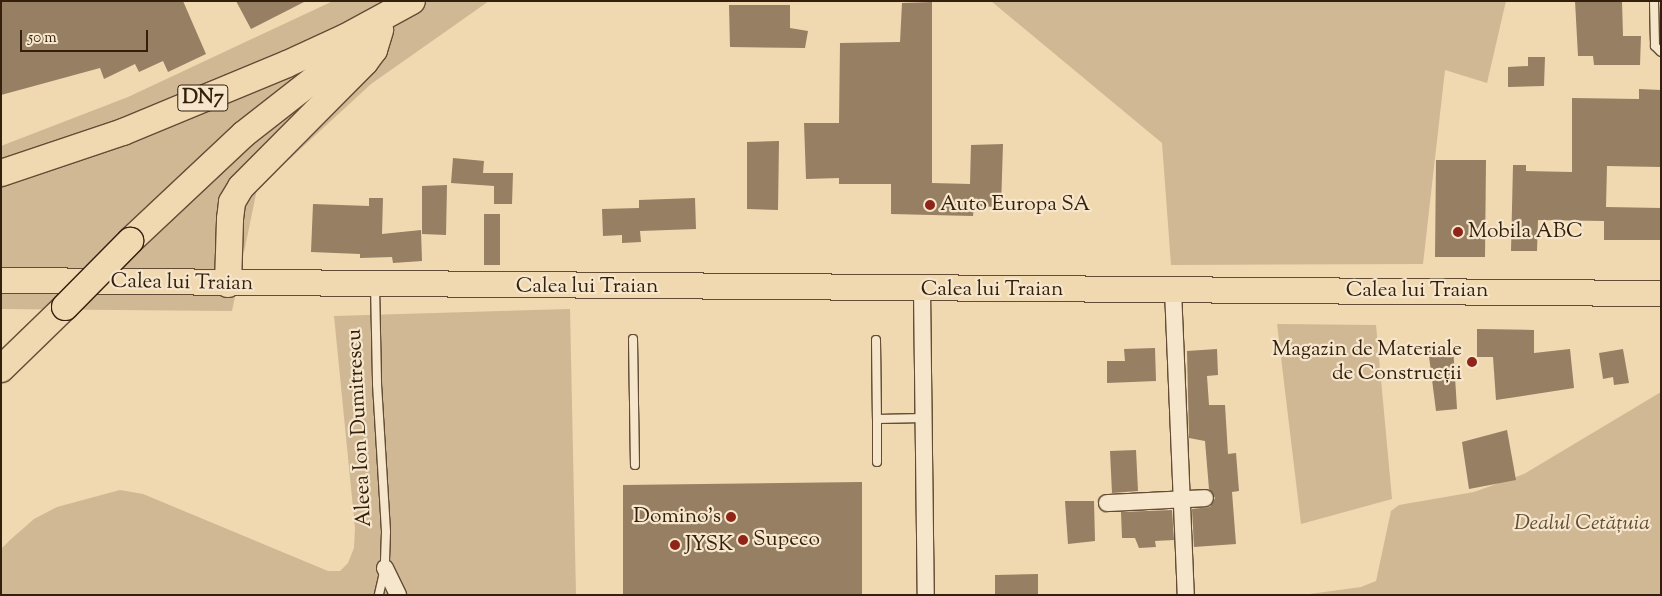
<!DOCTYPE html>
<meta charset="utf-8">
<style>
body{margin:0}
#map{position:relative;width:1662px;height:596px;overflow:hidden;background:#f0d8b1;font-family:"Sorts Mill Goudy",serif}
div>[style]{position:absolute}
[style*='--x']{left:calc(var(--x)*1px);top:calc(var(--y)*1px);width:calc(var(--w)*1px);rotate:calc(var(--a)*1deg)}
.green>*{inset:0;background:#d0b895}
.building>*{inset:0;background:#967f62}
.roads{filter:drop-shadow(1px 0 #634c35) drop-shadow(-1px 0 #634c35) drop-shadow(0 1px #634c35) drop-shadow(0 -1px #634c35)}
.service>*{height:8px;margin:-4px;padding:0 4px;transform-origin:4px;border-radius:4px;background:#f5e6cc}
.minor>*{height:16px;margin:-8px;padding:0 8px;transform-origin:8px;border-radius:8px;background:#f5e6cc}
.primary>*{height:25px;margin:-12.5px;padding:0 12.5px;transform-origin:12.5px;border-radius:12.5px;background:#f0d8b1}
.trunk>*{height:26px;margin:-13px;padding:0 13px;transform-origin:13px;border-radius:13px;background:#f0d8b1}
.bridges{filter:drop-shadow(1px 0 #341e0c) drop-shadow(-1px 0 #341e0c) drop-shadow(0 1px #341e0c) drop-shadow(0 -1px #341e0c)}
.trunk-bridge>*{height:26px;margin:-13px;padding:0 13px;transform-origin:13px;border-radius:13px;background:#f0d8b1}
.dots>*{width:14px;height:14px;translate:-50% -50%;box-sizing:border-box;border:2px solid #f5e6cc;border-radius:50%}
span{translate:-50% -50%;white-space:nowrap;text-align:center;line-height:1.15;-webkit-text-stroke:4.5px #f5e6cc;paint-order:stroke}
.shield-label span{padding:1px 4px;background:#f5e6cc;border:1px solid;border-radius:4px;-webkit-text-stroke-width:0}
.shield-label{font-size:20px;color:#341e0c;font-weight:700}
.poi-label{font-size:21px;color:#341e0c}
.left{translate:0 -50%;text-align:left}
.right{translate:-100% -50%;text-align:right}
.street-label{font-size:21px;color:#341e0c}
.park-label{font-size:21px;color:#634c35;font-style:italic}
.frame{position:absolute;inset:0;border:2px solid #341e0c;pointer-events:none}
.scale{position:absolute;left:20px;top:30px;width:128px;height:22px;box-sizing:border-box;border:2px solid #341e0c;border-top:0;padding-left:6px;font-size:15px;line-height:18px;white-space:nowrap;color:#341e0c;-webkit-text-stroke:4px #f5e6cc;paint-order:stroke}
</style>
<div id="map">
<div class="green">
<i style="clip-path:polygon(333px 1px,489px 1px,371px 84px,257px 189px,232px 311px,1px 309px,1px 146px,128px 97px)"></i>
<i style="clip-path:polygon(991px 1px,1506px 1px,1487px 83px,1445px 70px,1423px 264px,1171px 265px,1162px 143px)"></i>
<i style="clip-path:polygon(570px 309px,576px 595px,1px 595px,1px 549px,10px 540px,34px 519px,57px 507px,120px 490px,143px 494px,328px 571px,340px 571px,348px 563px,354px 548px,355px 528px,334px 316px)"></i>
<i style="clip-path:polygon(1277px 324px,1376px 325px,1392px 499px,1301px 524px)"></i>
<i style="clip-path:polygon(1661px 392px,1661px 595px,1302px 595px,1361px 587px,1376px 581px,1391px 511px,1399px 505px,1474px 492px,1524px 474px)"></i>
</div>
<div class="building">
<i style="clip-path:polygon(1px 1px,183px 1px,206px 54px,168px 72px,163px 61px,139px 72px,135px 64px,104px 79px,100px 68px,1px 95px)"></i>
<i style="clip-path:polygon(236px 1px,306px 1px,251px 29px)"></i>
<i style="clip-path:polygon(1575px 1px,1622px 1px,1623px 36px,1641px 36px,1640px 65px,1594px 65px,1593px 56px,1578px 56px)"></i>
<i style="clip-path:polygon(932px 2px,932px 183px,970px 184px,971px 145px,1003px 144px,1001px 207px,974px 206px,973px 216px,891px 214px,891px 184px,839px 184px,839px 178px,806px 179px,804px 123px,839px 123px,840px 43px,900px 42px,902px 3px)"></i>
<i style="clip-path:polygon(729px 5px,790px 5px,790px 28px,808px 31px,805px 48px,730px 47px)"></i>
<i style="clip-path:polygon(1528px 57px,1545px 57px,1544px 86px,1508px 87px,1508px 67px,1528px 66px)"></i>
<i style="clip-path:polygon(1639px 89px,1661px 90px,1661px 167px,1607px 166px,1606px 207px,1661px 208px,1661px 240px,1604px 240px,1604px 221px,1538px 220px,1537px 251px,1511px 251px,1513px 165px,1526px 165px,1526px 171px,1572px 172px,1572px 98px,1639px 99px)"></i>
<i style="clip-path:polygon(779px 141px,778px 210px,747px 209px,747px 142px)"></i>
<i style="clip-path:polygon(453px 158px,484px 161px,483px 173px,513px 173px,512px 204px,494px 204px,494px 186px,451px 183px)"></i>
<i style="clip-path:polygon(1436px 160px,1486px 160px,1485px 257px,1435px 257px)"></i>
<i style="clip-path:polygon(447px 185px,446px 235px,422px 234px,422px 186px)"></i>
<i style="clip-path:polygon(369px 198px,383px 198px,382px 234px,421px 230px,422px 261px,393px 263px,392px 257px,360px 258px,360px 254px,311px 252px,313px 204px,369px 206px)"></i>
<i style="clip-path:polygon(695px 198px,696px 229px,640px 231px,641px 242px,622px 243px,622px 235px,603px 236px,602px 209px,639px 208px,639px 200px)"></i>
<i style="clip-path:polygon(484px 214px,500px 214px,500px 265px,484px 265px)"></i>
<i style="clip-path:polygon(1477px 329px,1534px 330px,1534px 353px,1570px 349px,1574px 388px,1496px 400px,1493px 357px,1477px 357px)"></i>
<i style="clip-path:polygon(1453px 346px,1457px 409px,1436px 411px,1428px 348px)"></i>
<i style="clip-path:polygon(1155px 348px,1156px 381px,1107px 383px,1107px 361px,1125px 361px,1124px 349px)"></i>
<i style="clip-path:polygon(1217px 349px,1218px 375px,1207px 376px,1209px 405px,1225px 405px,1228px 454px,1236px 453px,1239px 491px,1232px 492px,1236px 544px,1194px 547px,1192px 509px,1210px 507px,1215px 498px,1209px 489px,1205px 441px,1189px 438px,1187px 351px)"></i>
<i style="clip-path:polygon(1623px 349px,1629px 383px,1614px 385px,1613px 377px,1603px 379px,1599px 353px)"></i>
<i style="clip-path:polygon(1507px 430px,1516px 480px,1469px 489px,1462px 442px)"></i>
<i style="clip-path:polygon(1136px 450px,1138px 491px,1112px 493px,1110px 451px)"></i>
<i style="clip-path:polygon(862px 482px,862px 595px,623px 595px,623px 485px)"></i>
<i style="clip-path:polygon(1065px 501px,1094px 501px,1095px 541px,1068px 544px)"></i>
<i style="clip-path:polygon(1172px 510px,1174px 540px,1155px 541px,1156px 547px,1139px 548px,1135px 538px,1122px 538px,1121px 512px)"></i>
<i style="clip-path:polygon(1038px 574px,1038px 595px,995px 595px,995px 575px)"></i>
</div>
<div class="roads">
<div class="service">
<i style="--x:1654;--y:1;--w:45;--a:88.7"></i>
<i style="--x:1655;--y:46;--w:8;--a:45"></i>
<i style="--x:375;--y:285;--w:99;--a:88.8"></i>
<i style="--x:377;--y:384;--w:148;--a:86.5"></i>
<i style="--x:386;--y:532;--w:36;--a:92"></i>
<i style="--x:385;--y:568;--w:28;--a:103"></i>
<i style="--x:633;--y:339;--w:126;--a:89.1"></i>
<i style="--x:876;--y:340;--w:79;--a:89.3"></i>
<i style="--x:877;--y:462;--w:43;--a:-90"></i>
<i style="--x:877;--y:419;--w:47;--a:-1.2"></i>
</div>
<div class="minor">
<i style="--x:922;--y:289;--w:306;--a:89.3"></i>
<i style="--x:1173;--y:290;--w:305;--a:87.6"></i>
<i style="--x:1107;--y:503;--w:98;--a:-2.9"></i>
<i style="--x:385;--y:568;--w:30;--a:64"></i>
</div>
<div class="primary">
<i style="--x:1;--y:280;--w:1660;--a:0.45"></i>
</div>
<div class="trunk">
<i style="--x:1;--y:173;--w:129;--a:-18.6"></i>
<i style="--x:123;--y:132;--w:178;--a:-22.5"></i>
<i style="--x:287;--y:64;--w:65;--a:-24.6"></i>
<i style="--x:346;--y:37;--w:75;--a:-28.6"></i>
<i style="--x:130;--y:241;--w:156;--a:-43.2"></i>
<i style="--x:244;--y:134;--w:151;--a:-38"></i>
<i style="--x:228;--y:284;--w:65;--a:-88.2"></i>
<i style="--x:230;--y:219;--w:17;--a:-83"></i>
<i style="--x:232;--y:202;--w:17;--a:-59"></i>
<i style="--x:241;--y:187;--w:176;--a:-45.2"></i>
<i style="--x:365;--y:62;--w:15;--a:-53"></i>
<i style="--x:374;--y:50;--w:21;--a:-73"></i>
<i style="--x:1;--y:369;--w:89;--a:-44.1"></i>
</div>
</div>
<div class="bridges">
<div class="trunk-bridge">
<i style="--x:65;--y:307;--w:93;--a:-45.4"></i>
</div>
</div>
<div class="dots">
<i style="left:930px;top:205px;background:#8f2418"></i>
<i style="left:1458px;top:232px;background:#8f2418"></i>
<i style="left:1472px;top:362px;background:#8f2418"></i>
<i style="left:731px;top:517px;background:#8f2418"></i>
<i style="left:743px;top:540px;background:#8f2418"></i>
<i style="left:675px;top:545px;background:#8f2418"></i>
</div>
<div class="shield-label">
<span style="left:203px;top:98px">DN7</span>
</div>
<div class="poi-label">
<span class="left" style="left:940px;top:205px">Auto Europa SA</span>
<span class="left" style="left:1468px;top:232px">Mobila ABC</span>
<span class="right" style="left:1462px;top:362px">Magazin de Materiale<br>de Construcții</span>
<span class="right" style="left:721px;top:517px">Domino's</span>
<span class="left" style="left:753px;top:540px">Supeco</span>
<span class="left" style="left:685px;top:545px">JYSK</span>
</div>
<div class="street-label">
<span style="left:182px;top:283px;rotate:1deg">Calea lui Traian</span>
<span style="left:587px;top:287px">Calea lui Traian</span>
<span style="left:992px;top:290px">Calea lui Traian</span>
<span style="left:1417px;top:291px">Calea lui Traian</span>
<span style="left:360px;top:428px;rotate:-93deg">Aleea Ion Dumitrescu</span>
</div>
<div class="park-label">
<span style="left:1582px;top:524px">Dealul Cetățuia</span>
</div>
<div class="frame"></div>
<div class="scale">50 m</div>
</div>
